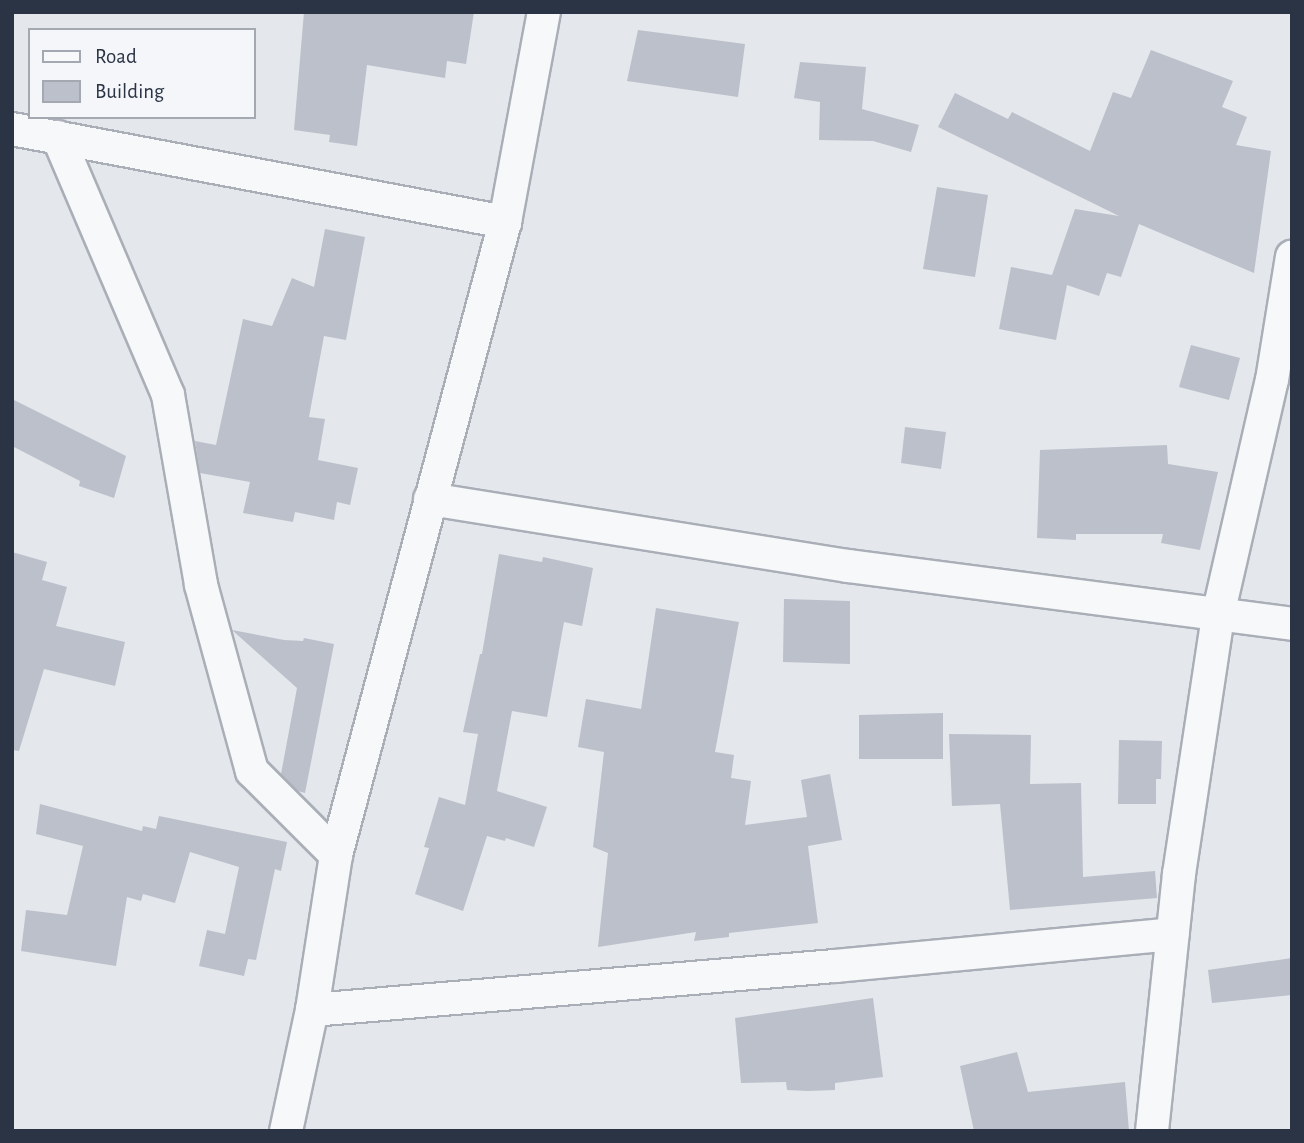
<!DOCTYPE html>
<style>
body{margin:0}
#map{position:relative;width:1304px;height:1143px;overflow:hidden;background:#e4e7ec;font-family:"Alegreya Sans",sans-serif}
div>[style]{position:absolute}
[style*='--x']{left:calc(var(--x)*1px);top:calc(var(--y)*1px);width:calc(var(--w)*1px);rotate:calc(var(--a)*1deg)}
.building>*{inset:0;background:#bbc0ca}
.roads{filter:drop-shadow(2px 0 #a9aeb7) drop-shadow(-2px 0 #a9aeb7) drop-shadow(0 2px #a9aeb7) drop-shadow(0 -2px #a9aeb7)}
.minor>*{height:32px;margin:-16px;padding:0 16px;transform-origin:16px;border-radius:16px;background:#f7f8fa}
span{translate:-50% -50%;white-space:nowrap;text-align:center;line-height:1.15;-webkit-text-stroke:6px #f4f6f9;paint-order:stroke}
.frame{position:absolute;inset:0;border:14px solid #2b3445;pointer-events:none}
.legend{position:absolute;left:28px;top:28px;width:228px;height:91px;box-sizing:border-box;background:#f4f6f9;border:2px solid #a4a8b1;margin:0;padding:9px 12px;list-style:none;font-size:21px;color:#2b3445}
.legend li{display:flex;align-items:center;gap:14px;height:35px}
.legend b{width:35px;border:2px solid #a4a8b1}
</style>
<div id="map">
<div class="building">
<i style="clip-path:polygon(304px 12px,474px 12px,466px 64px,447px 61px,445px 78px,367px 65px,357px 146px,329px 142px,330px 135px,294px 130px)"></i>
<i style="clip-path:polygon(638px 30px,745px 44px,738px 97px,627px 81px)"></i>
<i style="clip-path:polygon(1151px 50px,1233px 81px,1222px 107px,1247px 117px,1236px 145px,1271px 151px,1254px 273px,1139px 224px,1121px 277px,1107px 273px,1099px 296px,1067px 285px,1056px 340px,999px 329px,1011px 267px,1052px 275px,1075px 209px,1119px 216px,938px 127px,955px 93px,1008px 119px,1012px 112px,1090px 151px,1113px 92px,1131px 98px)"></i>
<i style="clip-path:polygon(800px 62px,866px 67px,862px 109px,919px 125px,911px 152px,873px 141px,819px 140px,820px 102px,794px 98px)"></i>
<i style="clip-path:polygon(937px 187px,988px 195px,975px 277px,923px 269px)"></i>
<i style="clip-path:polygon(325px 229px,365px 237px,346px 340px,324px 336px,309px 417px,325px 419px,318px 460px,358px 468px,350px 505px,337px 502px,334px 520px,295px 512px,293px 522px,243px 513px,250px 482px,200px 473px,195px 441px,216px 445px,243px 319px,272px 326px,292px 278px,314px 287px)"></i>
<i style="clip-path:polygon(1191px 345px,1240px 358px,1229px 400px,1179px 387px)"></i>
<i style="clip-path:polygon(12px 399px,126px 456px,114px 498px,79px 486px,80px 481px,12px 446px)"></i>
<i style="clip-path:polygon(905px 427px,946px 432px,941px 469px,901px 463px)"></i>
<i style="clip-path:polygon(1167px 445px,1168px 464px,1218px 472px,1200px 550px,1161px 543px,1163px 534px,1076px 534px,1076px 540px,1037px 538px,1040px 450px)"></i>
<i style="clip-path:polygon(12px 552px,47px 562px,42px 580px,67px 587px,56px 626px,125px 642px,115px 686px,44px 669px,19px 751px,12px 750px)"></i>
<i style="clip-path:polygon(499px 554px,542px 562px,543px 557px,593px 568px,582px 626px,564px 622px,547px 717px,512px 711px,497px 791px,547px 807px,534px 847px,506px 838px,505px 841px,487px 836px,463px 911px,415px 894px,429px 848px,424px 847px,439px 797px,465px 805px,478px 734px,463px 732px,480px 654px,482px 654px)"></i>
<i style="clip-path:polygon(784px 599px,850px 601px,850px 664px,783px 662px)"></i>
<i style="clip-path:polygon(656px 608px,739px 622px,715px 752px,734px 755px,731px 778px,751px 781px,745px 825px,807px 817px,801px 780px,830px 774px,842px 840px,808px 846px,818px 923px,729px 933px,729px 937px,694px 941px,696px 932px,598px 947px,608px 853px,593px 847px,604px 752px,578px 747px,586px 699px,641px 709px)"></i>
<i style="clip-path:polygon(232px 630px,284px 640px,303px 641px,304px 638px,334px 644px,305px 793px,298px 791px,281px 774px,297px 688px)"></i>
<i style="clip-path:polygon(943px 713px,943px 759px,859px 759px,859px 715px)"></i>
<i style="clip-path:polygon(949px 734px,1031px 735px,1030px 784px,1081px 783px,1083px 877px,1155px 871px,1157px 898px,1010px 910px,1000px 804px,952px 806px)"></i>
<i style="clip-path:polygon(1119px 740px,1162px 741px,1161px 779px,1156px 779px,1156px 804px,1118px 804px)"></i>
<i style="clip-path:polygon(40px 804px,142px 831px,143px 826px,156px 829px,159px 816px,287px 842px,281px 871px,275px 869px,256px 960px,248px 959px,244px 976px,199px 966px,207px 930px,225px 934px,239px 867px,190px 852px,175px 903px,143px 894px,141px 901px,127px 897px,116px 966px,21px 951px,26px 910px,67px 915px,83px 846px,36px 834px)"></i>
<i style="clip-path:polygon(1292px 958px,1292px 995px,1212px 1003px,1208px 970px)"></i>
<i style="clip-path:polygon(873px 998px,883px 1077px,835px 1083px,835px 1090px,808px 1091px,787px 1090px,786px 1082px,741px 1083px,735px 1018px)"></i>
<i style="clip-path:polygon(1017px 1052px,1028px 1092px,1125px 1082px,1129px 1131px,974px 1131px,960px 1066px)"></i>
</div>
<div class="roads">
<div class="minor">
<i style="--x:12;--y:129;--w:502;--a:10.68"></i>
<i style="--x:58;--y:137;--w:280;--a:66.9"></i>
<i style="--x:168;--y:395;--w:193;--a:80.1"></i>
<i style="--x:201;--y:585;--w:193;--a:74.7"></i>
<i style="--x:252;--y:771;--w:119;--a:45"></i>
<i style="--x:430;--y:499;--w:423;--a:9.1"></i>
<i style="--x:848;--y:566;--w:448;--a:7.4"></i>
<i style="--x:312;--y:1010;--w:525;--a:-4.81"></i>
<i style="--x:835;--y:966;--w:339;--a:-5.4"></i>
<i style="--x:286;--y:1131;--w:124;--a:-77.9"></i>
<i style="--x:312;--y:1010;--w:157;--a:-81.2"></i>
<i style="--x:336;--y:855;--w:655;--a:-75.05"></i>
<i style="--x:505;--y:222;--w:214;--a:-79.5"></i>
<i style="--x:1152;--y:1131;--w:258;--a:-84"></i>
<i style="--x:1179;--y:874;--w:262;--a:-81.4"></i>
<i style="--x:1218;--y:615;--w:241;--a:-77.1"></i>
<i style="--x:1272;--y:380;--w:125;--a:-80.8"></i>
</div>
</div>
<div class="frame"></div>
<ul class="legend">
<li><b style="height:9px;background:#f7f8fa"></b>Road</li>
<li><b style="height:19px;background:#bbc0ca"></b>Building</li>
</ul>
</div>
